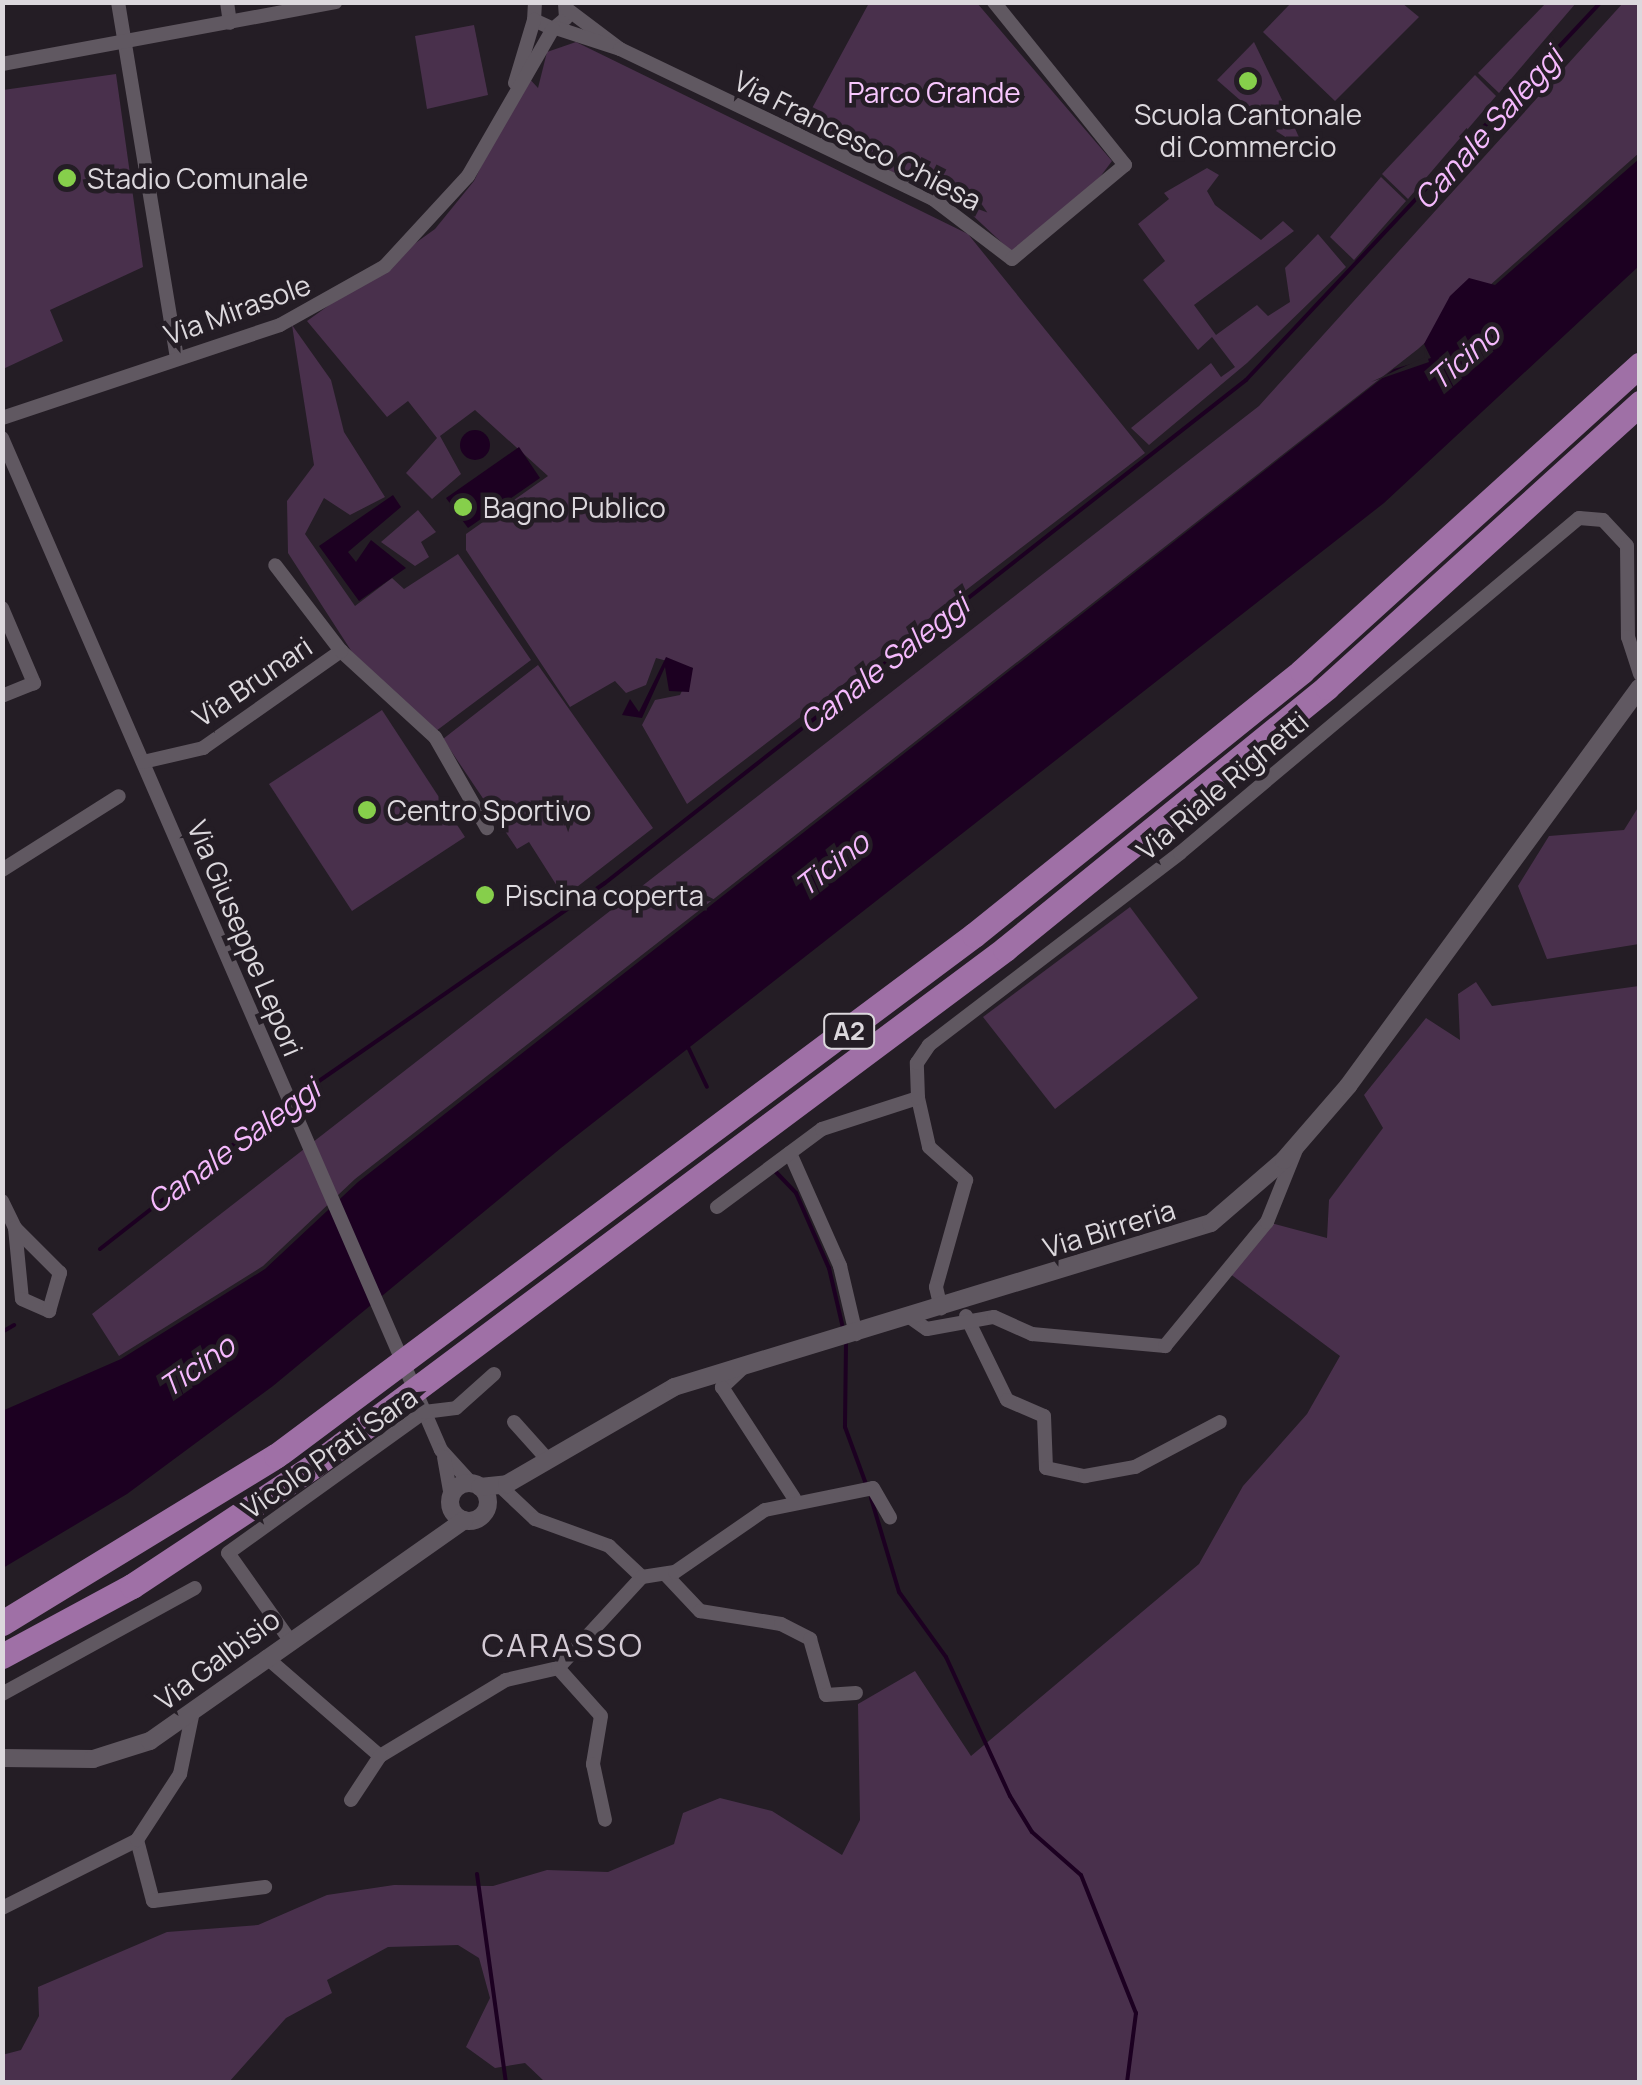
<!DOCTYPE html>
<style>
body{margin:0}
#map{position:relative;width:1642px;height:2085px;overflow:hidden;background:#241d25;font-family:Manrope,sans-serif}
div>[style]{position:absolute}
[style*='--x']{left:calc(var(--x)*1px);top:calc(var(--y)*1px);width:calc(var(--w)*1px);rotate:calc(var(--a)*1deg)}
.green>*{inset:0;background:#49304c}
.water>*{inset:0;background:#1c0021}
.round{border-radius:50%}
.pier>*{inset:0;background:#241d25}
.stream>*{height:4px;margin:-2px;padding:0 2px;transform-origin:2px;border-radius:2px;background:#1c0021}
.minor>*{height:14px;margin:-7px;padding:0 7px;transform-origin:7px;border-radius:7px;background:#605861}
.tertiary>*{height:18px;margin:-9px;padding:0 9px;transform-origin:9px;border-radius:9px;background:#605861}
.tertiary>.ring{margin:-9px;padding:0;box-sizing:content-box;background:none;border:18px solid #605861;border-radius:50%}
.motorway>*{height:25px;margin:-12.5px;padding:0 12.5px;transform-origin:12.5px;border-radius:12.5px;background:#9f70a6}
.dots>*{width:28px;height:28px;translate:-50% -50%;box-sizing:border-box;border:5px solid #241d25;border-radius:50%}
span{translate:-50% -50%;white-space:nowrap;text-align:center;line-height:1.15;-webkit-text-stroke:9px #241d25;paint-order:stroke}
.shield-label span{padding:2px 8px;background:#241d25;border:2px solid;border-radius:8px;-webkit-text-stroke-width:0}
.shield-label{font-size:25px;color:#dcd8dd;font-weight:700}
.park-label{font-size:28px;color:#f8c7fe}
.poi-label{font-size:28px;color:#dcd8dd}
.left{translate:0 -50%;text-align:left}
.street-label{font-size:28px;color:#dcd8dd}
.water-label{font-size:30px;color:#f5b9fd;font-style:italic}
.quarter-label{font-size:32px;color:#d4cbd5;letter-spacing:2.5px}
.frame{position:absolute;inset:0;border:5px solid #dcd8dd;pointer-events:none}
</style>
<div id="map">
<div class="green">
<i style="clip-path:polygon(869px 3px,977px 3px,1112px 161px,1094px 185px,1012px 252px,969px 212px,803px 125px)"></i>
<i style="clip-path:polygon(1291px 3px,1402px 3px,1419px 17px,1335px 101px,1263px 32px)"></i>
<i style="clip-path:polygon(1546px 3px,1576px 3px,1499px 93px,1478px 73px)"></i>
<i style="clip-path:polygon(1623px 3px,1639px 3px,1639px 153px,1418px 349px,355px 1179px,263px 1266px,119px 1356px,92px 1314px,1259px 406px)"></i>
<i style="clip-path:polygon(474px 25px,488px 95px,427px 109px,415px 36px)"></i>
<i style="clip-path:polygon(576px 42px,968px 234px,1145px 453px,687px 804px,642px 725px,655px 700px,680px 695px,693px 668px,656px 658px,646px 685px,626px 693px,615px 681px,570px 707px,466px 550px,466px 534px,548px 476px,475px 410px,440px 436px,461px 474px,432px 499px,406px 473px,437px 438px,408px 401px,387px 417px,307px 321px,435px 229px,474px 181px,526px 75px,538px 88px,547px 52px)"></i>
<i style="clip-path:polygon(1254px 42px,1286px 108px,1272px 128px,1217px 80px)"></i>
<i style="clip-path:polygon(116px 74px,143px 267px,50px 310px,63px 341px,3px 369px,3px 90px)"></i>
<i style="clip-path:polygon(1475px 75px,1496px 96px,1408px 199px,1382px 174px)"></i>
<i style="clip-path:polygon(1289px 115px,1302px 144px,1301px 147px,1276px 131px)"></i>
<i style="clip-path:polygon(1207px 168px,1219px 175px,1207px 191px,1215px 205px,1261px 240px,1283px 221px,1294px 231px,1194px 305px,1216px 335px,1257px 305px,1268px 316px,1290px 302px,1285px 268px,1318px 234px,1346px 267px,1247px 363px,1149px 445px,1131px 428px,1211px 363px,1221px 377px,1235px 367px,1212px 337px,1198px 350px,1143px 280px,1165px 261px,1138px 224px,1169px 199px,1164px 193px)"></i>
<i style="clip-path:polygon(1381px 177px,1406px 201px,1354px 260px,1330px 237px)"></i>
<i style="clip-path:polygon(292px 325px,331px 380px,344px 432px,385px 497px,350px 515px,324px 498px,305px 534px,355px 606px,392px 578px,404px 589px,458px 554px,531px 660px,436px 731px,352px 652px,288px 553px,287px 501px,314px 465px)"></i>
<i style="clip-path:polygon(418px 510px,436px 532px,421px 542px,429px 557px,415px 566px,381px 542px)"></i>
<i style="clip-path:polygon(538px 665px,653px 828px,564px 897px,529px 842px,517px 849px,443px 739px)"></i>
<i style="clip-path:polygon(382px 710px,465px 837px,352px 911px,269px 784px)"></i>
<i style="clip-path:polygon(1639px 806px,1639px 944px,1547px 959px,1518px 886px,1549px 836px,1624px 830px)"></i>
<i style="clip-path:polygon(1130px 907px,1198px 998px,1055px 1109px,983px 1017px)"></i>
<i style="clip-path:polygon(1476px 982px,1492px 1006px,1639px 986px,1639px 2082px,545px 2082px,525px 2063px,495px 2068px,466px 2047px,490px 1998px,479px 1958px,458px 1945px,388px 1947px,327px 1980px,332px 1993px,286px 2018px,229px 2082px,3px 2082px,2px 2055px,21px 2050px,39px 2016px,38px 1987px,167px 1932px,258px 1925px,327px 1895px,394px 1885px,493px 1886px,547px 1870px,608px 1872px,674px 1844px,683px 1813px,720px 1798px,772px 1811px,842px 1855px,860px 1820px,858px 1704px,915px 1671px,971px 1756px,1199px 1564px,1243px 1486px,1307px 1414px,1340px 1356px,1229px 1273px,1267px 1222px,1327px 1238px,1329px 1200px,1383px 1128px,1364px 1095px,1426px 1018px,1460px 1040px,1458px 994px)"></i>
</div>
<div class="water">
<i style="clip-path:polygon(1639px 159px,1639px 266px,1384px 503px,561px 1148px,273px 1386px,127px 1494px,3px 1568px,2px 1411px,121px 1359px,265px 1269px,358px 1182px,1394px 369px,1431px 358px,1424px 344px,1450px 296px,1469px 278px,1495px 285px)"></i>
<i class="round" style="left:460px;top:430px;width:30px;height:30px"></i>
<i style="clip-path:polygon(519px 447px,540px 478px,468px 528px,446px 498px)"></i>
<i style="clip-path:polygon(393px 495px,401px 507px,348px 552px,356px 562px,371px 540px,406px 568px,359px 601px,319px 546px)"></i>
<i style="clip-path:polygon(666px 657px,693px 668px,689px 692px,669px 691px,665px 667px,642px 718px,622px 715px,630px 699px,639px 712px)"></i>
</div>
<div class="pier">
<i style="clip-path:polygon(1424px 344px,1429px 362px,1371px 382px,1425px 357px)"></i>
</div>
<div class="stream">
<i style="--x:688;--y:1047;--w:44;--a:64.6"></i>
<i style="--x:293;--y:1099;--w:379;--a:-34.7"></i>
<i style="--x:605;--y:883;--w:815;--a:-38.12"></i>
<i style="--x:1246;--y:380;--w:519;--a:-46.8"></i>
<i style="--x:774;--y:1170;--w:32;--a:46"></i>
<i style="--x:796;--y:1193;--w:82;--a:66.3"></i>
<i style="--x:829;--y:1268;--w:62;--a:76.9"></i>
<i style="--x:100;--y:1249;--w:235;--a:-38.1"></i>
<i style="--x:2;--y:1332;--w:14;--a:-30"></i>
<i style="--x:846;--y:1343;--w:84;--a:90.7"></i>
<i style="--x:845;--y:1427;--w:61;--a:69.8"></i>
<i style="--x:871;--y:1498;--w:98;--a:73.4"></i>
<i style="--x:899;--y:1592;--w:80;--a:54.1"></i>
<i style="--x:946;--y:1657;--w:153;--a:65.3"></i>
<i style="--x:1010;--y:1796;--w:42;--a:58.6"></i>
<i style="--x:1032;--y:1832;--w:65;--a:41.3"></i>
<i style="--x:1081;--y:1875;--w:149;--a:68.3"></i>
<i style="--x:1136;--y:2013;--w:70;--a:97.4"></i>
<i style="--x:477;--y:1874;--w:210;--a:82.1"></i>
</div>
<div class="minor">
<i style="--x:118;--y:2;--w:360;--a:80.6"></i>
<i style="--x:227;--y:2;--w:21;--a:82"></i>
<i style="--x:535;--y:2;--w:18;--a:93"></i>
<i style="--x:534;--y:20;--w:21;--a:25"></i>
<i style="--x:553;--y:29;--w:17;--a:-40"></i>
<i style="--x:566;--y:18;--w:16;--a:-94"></i>
<i style="--x:567;--y:9;--w:66;--a:37"></i>
<i style="--x:556;--y:28;--w:67;--a:18.2"></i>
<i style="--x:620;--y:49;--w:347;--a:25.6"></i>
<i style="--x:933;--y:199;--w:99;--a:37.2"></i>
<i style="--x:1012;--y:259;--w:147;--a:-39.8"></i>
<i style="--x:1125;--y:165;--w:209;--a:-128.8"></i>
<i style="--x:2;--y:64;--w:339;--a:-10.5"></i>
<i style="--x:515;--y:83;--w:66;--a:-73.2"></i>
<i style="--x:2;--y:418;--w:293;--a:-18.5"></i>
<i style="--x:280;--y:325;--w:120;--a:-29.3"></i>
<i style="--x:385;--y:266;--w:122;--a:-47.3"></i>
<i style="--x:468;--y:176;--w:170;--a:-60"></i>
<i style="--x:2;--y:438;--w:1103;--a:66.55"></i>
<i style="--x:441;--y:1450;--w:45;--a:47.7"></i>
<i style="--x:2;--y:608;--w:82;--a:66.9"></i>
<i style="--x:34;--y:683;--w:35;--a:158"></i>
<i style="--x:341;--y:651;--w:127;--a:42.5"></i>
<i style="--x:435;--y:737;--w:105;--a:60.3"></i>
<i style="--x:143;--y:762;--w:62;--a:-13.1"></i>
<i style="--x:203;--y:748;--w:169;--a:-35.1"></i>
<i style="--x:341;--y:651;--w:108;--a:-127.5"></i>
<i style="--x:2;--y:870;--w:138;--a:-32.3"></i>
<i style="--x:918;--y:1098;--w:50;--a:77.3"></i>
<i style="--x:929;--y:1147;--w:50;--a:41.7"></i>
<i style="--x:966;--y:1180;--w:111;--a:105.7"></i>
<i style="--x:936;--y:1287;--w:22;--a:77"></i>
<i style="--x:790;--y:1153;--w:124;--a:66.1"></i>
<i style="--x:840;--y:1266;--w:70;--a:76.8"></i>
<i style="--x:2;--y:1201;--w:30;--a:64"></i>
<i style="--x:15;--y:1228;--w:71;--a:84.4"></i>
<i style="--x:22;--y:1299;--w:30;--a:24"></i>
<i style="--x:49;--y:1311;--w:40;--a:-74"></i>
<i style="--x:60;--y:1273;--w:64;--a:-135"></i>
<i style="--x:717;--y:1207;--w:131;--a:-36.6"></i>
<i style="--x:822;--y:1129;--w:101;--a:-17.9"></i>
<i style="--x:918;--y:1098;--w:35;--a:-92"></i>
<i style="--x:917;--y:1063;--w:22;--a:-56"></i>
<i style="--x:929;--y:1045;--w:316;--a:-37.4"></i>
<i style="--x:1180;--y:853;--w:521;--a:-40.02"></i>
<i style="--x:1579;--y:518;--w:24;--a:5"></i>
<i style="--x:1603;--y:520;--w:35;--a:47"></i>
<i style="--x:1627;--y:546;--w:91;--a:89.4"></i>
<i style="--x:1628;--y:637;--w:39;--a:72"></i>
<i style="--x:966;--y:1316;--w:93;--a:64"></i>
<i style="--x:1007;--y:1400;--w:40;--a:23.4"></i>
<i style="--x:1044;--y:1416;--w:52;--a:87.8"></i>
<i style="--x:1046;--y:1468;--w:40;--a:12"></i>
<i style="--x:1085;--y:1476;--w:51;--a:-10.2"></i>
<i style="--x:1135;--y:1467;--w:96;--a:-27.9"></i>
<i style="--x:911;--y:1318;--w:19;--a:35"></i>
<i style="--x:927;--y:1329;--w:68;--a:-10.2"></i>
<i style="--x:994;--y:1317;--w:42;--a:24.1"></i>
<i style="--x:1032;--y:1334;--w:134;--a:5.2"></i>
<i style="--x:1165;--y:1346;--w:161;--a:-50.6"></i>
<i style="--x:1267;--y:1222;--w:83;--a:-68.1"></i>
<i style="--x:746;--y:1365;--w:33;--a:137"></i>
<i style="--x:722;--y:1387;--w:132;--a:57"></i>
<i style="--x:514;--y:1422;--w:52;--a:48.1"></i>
<i style="--x:444;--y:1457;--w:40;--a:80"></i>
<i style="--x:500;--y:1486;--w:48;--a:43.3"></i>
<i style="--x:535;--y:1519;--w:79;--a:20"></i>
<i style="--x:609;--y:1546;--w:45;--a:43.2"></i>
<i style="--x:666;--y:1575;--w:50;--a:46.6"></i>
<i style="--x:700;--y:1611;--w:82;--a:9.1"></i>
<i style="--x:781;--y:1624;--w:33;--a:27"></i>
<i style="--x:810;--y:1639;--w:58;--a:74.1"></i>
<i style="--x:826;--y:1695;--w:30;--a:-4"></i>
<i style="--x:289;--y:1639;--w:105;--a:-125.3"></i>
<i style="--x:228;--y:1553;--w:241;--a:-35.7"></i>
<i style="--x:424;--y:1412;--w:32;--a:-7"></i>
<i style="--x:456;--y:1408;--w:51;--a:-41.8"></i>
<i style="--x:266;--y:1657;--w:151;--a:41"></i>
<i style="--x:380;--y:1756;--w:147;--a:-31.1"></i>
<i style="--x:506;--y:1680;--w:53;--a:-13"></i>
<i style="--x:558;--y:1668;--w:124;--a:-47.3"></i>
<i style="--x:642;--y:1577;--w:33;--a:-9"></i>
<i style="--x:675;--y:1572;--w:109;--a:-34.6"></i>
<i style="--x:765;--y:1510;--w:110;--a:-11.5"></i>
<i style="--x:873;--y:1488;--w:34;--a:60"></i>
<i style="--x:558;--y:1668;--w:64;--a:48.1"></i>
<i style="--x:601;--y:1716;--w:49;--a:99.5"></i>
<i style="--x:593;--y:1764;--w:57;--a:77.9"></i>
<i style="--x:2;--y:1694;--w:220;--a:-28.8"></i>
<i style="--x:351;--y:1800;--w:53;--a:-56.6"></i>
<i style="--x:137;--y:1840;--w:63;--a:75.3"></i>
<i style="--x:153;--y:1901;--w:113;--a:-7.1"></i>
<i style="--x:2;--y:1908;--w:151;--a:-26.7"></i>
<i style="--x:137;--y:1840;--w:79;--a:-56.9"></i>
<i style="--x:180;--y:1774;--w:59;--a:-78.3"></i>
</div>
<div class="tertiary">
<i class="ring" style="left:450px;top:1483px;width:20px;height:20px"></i>
<i style="--x:480;--y:1487;--w:27;--a:-6"></i>
<i style="--x:507;--y:1484;--w:193;--a:-30.1"></i>
<i style="--x:674;--y:1387;--w:561;--a:-16.98"></i>
<i style="--x:1211;--y:1223;--w:96;--a:-40.8"></i>
<i style="--x:1284;--y:1160;--w:98;--a:-49.1"></i>
<i style="--x:1348;--y:1086;--w:494;--a:-53.8"></i>
<i style="--x:2;--y:1758;--w:91;--a:0.6"></i>
<i style="--x:93;--y:1759;--w:60;--a:-17.5"></i>
<i style="--x:150;--y:1741;--w:384;--a:-35.1"></i>
</div>
<div class="motorway">
<i style="--x:2;--y:1623;--w:321;--a:-31.4"></i>
<i style="--x:276;--y:1456;--w:871;--a:-36.74"></i>
<i style="--x:974;--y:935;--w:421;--a:-38.8"></i>
<i style="--x:1302;--y:671;--w:456;--a:-42.2"></i>
<i style="--x:2;--y:1656;--w:148;--a:-28.3"></i>
<i style="--x:132;--y:1586;--w:217;--a:-33.5"></i>
<i style="--x:313;--y:1466;--w:864;--a:-36.76"></i>
<i style="--x:1005;--y:949;--w:415;--a:-39.1"></i>
<i style="--x:1327;--y:687;--w:423;--a:-42.2"></i>
</div>
<div class="dots">
<i style="left:1248px;top:81px;background:#86cf4b"></i>
<i style="left:67px;top:178px;background:#86cf4b"></i>
<i style="left:463px;top:507px;background:#86cf4b"></i>
<i style="left:367px;top:810px;background:#86cf4b"></i>
<i style="left:485px;top:895px;background:#86cf4b"></i>
</div>
<div class="shield-label">
<span style="left:849px;top:1031px">A2</span>
</div>
<div class="park-label">
<span style="left:934px;top:92px">Parco Grande</span>
</div>
<div class="poi-label">
<span style="left:1248px;top:130px">Scuola Cantonale<br>di Commercio</span>
<span class="left" style="left:87px;top:178px">Stadio Comunale</span>
<span class="left" style="left:483px;top:507px">Bagno Publico</span>
<span class="left" style="left:387px;top:810px">Centro Sportivo</span>
<span class="left" style="left:505px;top:895px">Piscina coperta</span>
</div>
<div class="street-label">
<span style="left:858px;top:140px;rotate:27deg">Via Francesco Chiesa</span>
<span style="left:237px;top:309px;rotate:-20deg">Via Mirasole</span>
<span style="left:252px;top:681px;rotate:-34deg">Via Brunari</span>
<span style="left:1222px;top:785px;rotate:-40deg">Via Riale Righetti</span>
<span style="left:246px;top:938px;rotate:67deg">Via Giuseppe Lepori</span>
<span style="left:1109px;top:1228px;rotate:-17deg">Via Birreria</span>
<span style="left:329px;top:1452px;rotate:-35deg">Vicolo Prati Sara</span>
<span style="left:217px;top:1659px;rotate:-37deg">Via Galbisio</span>
</div>
<div class="water-label">
<span style="left:1488px;top:128px;rotate:-48deg">Canale Saleggi</span>
<span style="left:1464px;top:357px;rotate:-41deg">Ticino</span>
<span style="left:884px;top:664px;rotate:-38deg">Canale Saleggi</span>
<span style="left:832px;top:864px;rotate:-38deg">Ticino</span>
<span style="left:233px;top:1146px;rotate:-36deg">Canale Saleggi</span>
<span style="left:197px;top:1366px;rotate:-35deg">Ticino</span>
</div>
<div class="quarter-label">
<span style="left:563px;top:1645px">CARASSO</span>
</div>
<div class="frame"></div>
</div>
